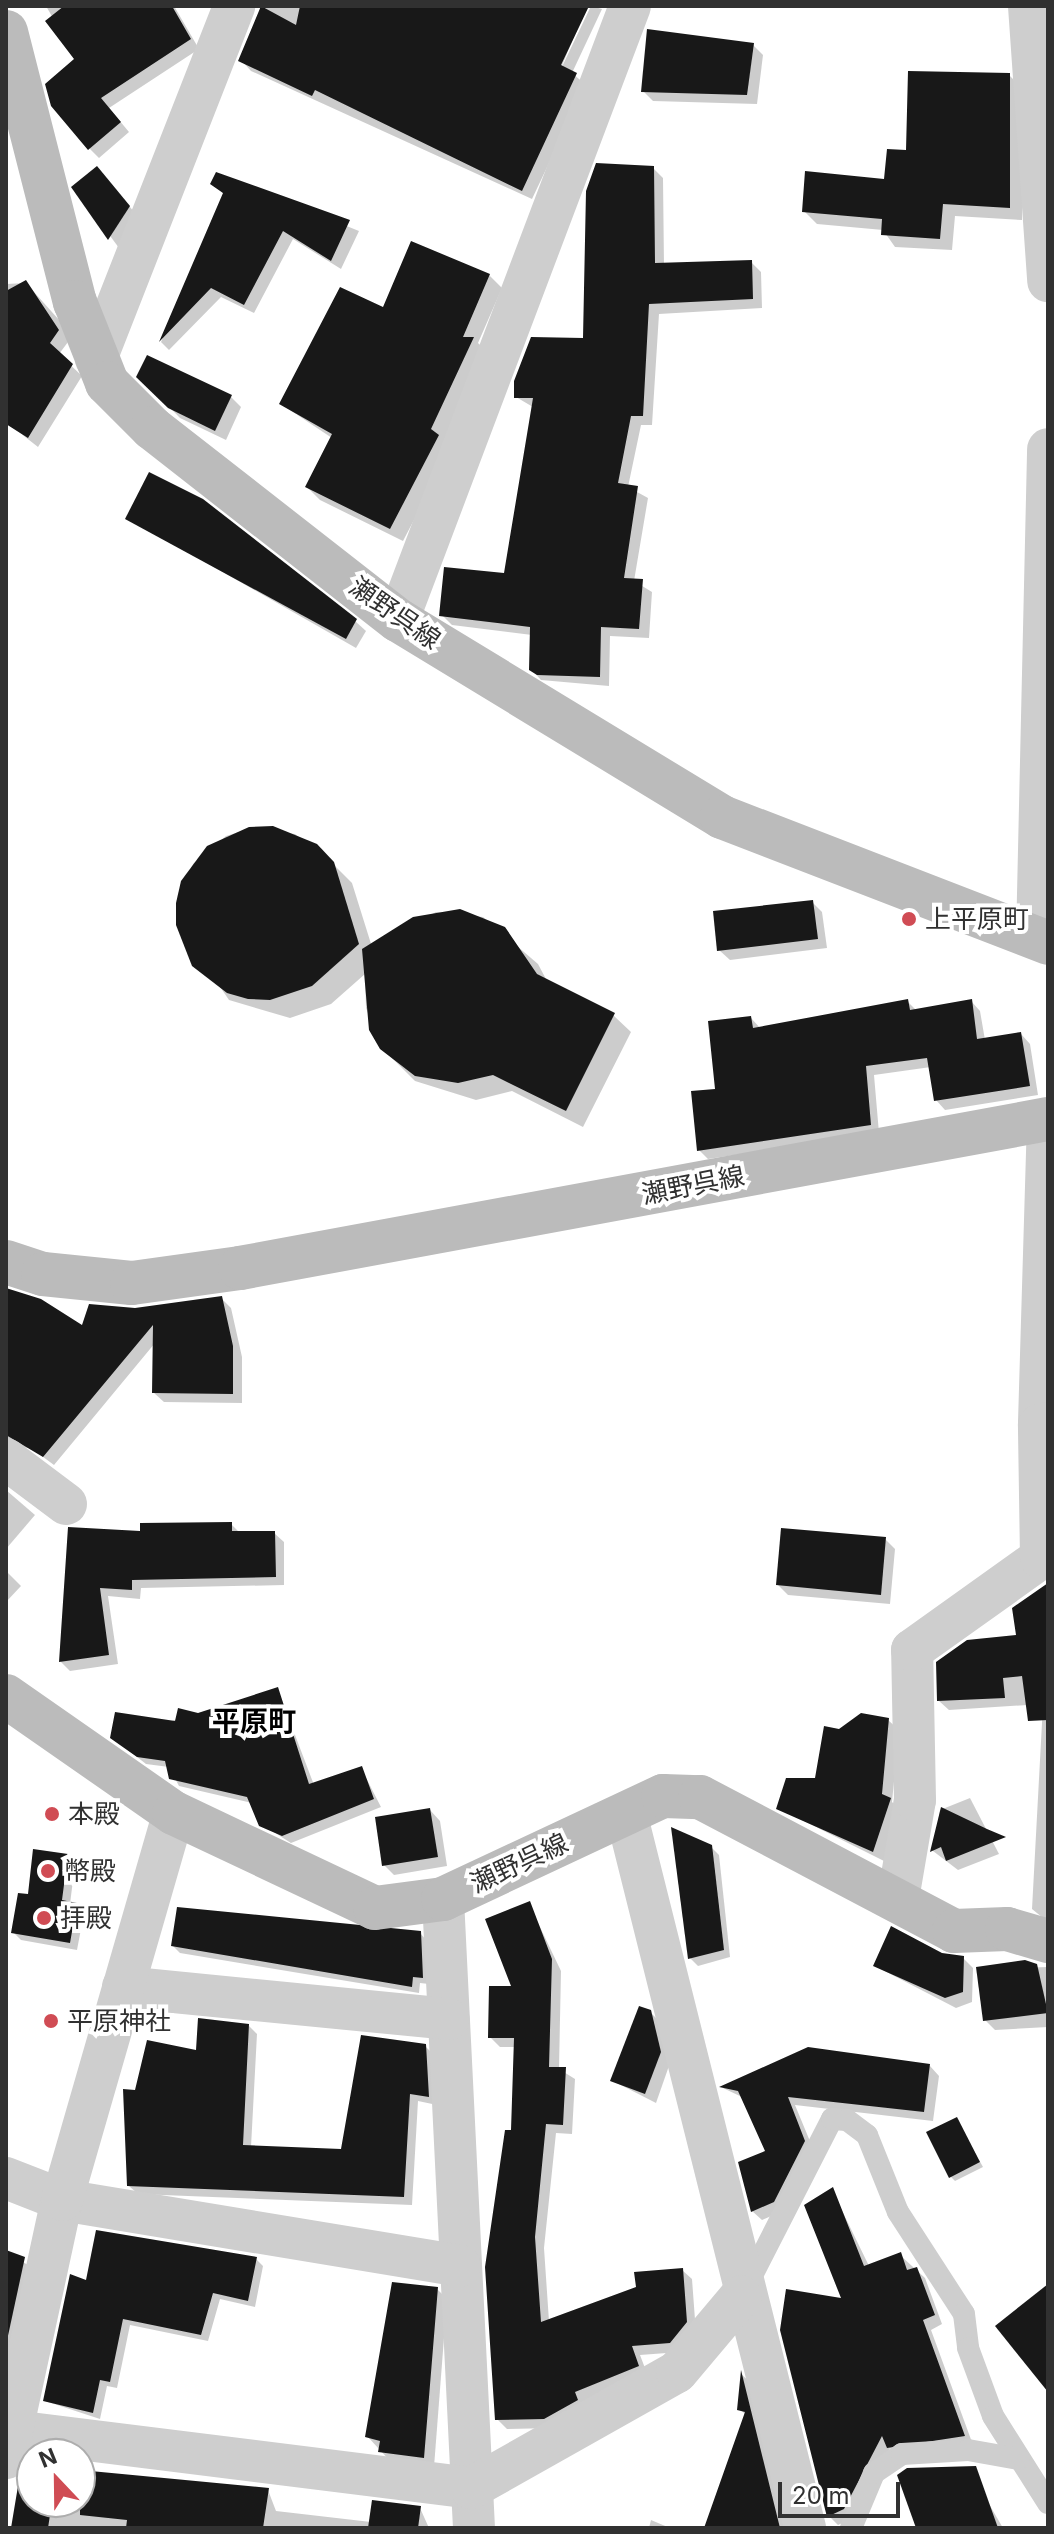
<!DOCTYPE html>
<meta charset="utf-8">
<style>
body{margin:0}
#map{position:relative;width:1054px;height:2534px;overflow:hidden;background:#fff;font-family:Inter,"Noto Sans JP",sans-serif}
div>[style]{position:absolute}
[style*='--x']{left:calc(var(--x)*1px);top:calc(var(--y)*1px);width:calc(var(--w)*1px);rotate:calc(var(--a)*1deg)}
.shadow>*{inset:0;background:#0003}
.building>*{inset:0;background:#181818}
.service>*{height:22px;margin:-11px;padding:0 11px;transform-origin:11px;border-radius:11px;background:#cecece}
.minor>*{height:42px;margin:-21px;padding:0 21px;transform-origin:21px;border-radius:21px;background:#cecece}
.secondary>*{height:44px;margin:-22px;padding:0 22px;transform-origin:22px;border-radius:22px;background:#bbb}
.dots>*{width:22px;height:22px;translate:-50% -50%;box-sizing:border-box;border:4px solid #fff;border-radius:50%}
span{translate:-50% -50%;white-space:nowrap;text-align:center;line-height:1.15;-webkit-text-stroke:8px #fff;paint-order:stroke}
.street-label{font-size:26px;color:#313131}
.poi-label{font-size:26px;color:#313131}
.left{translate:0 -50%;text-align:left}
.neighbourhood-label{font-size:28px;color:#000;font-weight:700}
.frame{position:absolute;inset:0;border:8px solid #313131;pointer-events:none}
.north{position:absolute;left:16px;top:2438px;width:80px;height:80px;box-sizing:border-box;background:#fff;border:2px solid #adadad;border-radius:50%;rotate:338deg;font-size:22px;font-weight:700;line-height:32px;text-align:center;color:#313131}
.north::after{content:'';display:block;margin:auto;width:28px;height:36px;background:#d04c54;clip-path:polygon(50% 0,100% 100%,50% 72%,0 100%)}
.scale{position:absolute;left:778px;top:2482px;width:122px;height:36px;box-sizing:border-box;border:4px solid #313131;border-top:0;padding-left:10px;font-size:24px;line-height:28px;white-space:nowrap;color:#313131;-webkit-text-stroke:6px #fff;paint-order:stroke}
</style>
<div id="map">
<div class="shadow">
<i style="clip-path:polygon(46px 6px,174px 6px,199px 49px,109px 108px,129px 132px,99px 158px,90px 149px,77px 60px)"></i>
<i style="clip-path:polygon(266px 6px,587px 6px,558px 75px,591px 6px,602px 9px,572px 73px,586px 85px,532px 199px,251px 71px,241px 60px)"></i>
<i style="clip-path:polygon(753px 45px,763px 55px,757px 104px,653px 101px,643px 91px)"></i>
<i style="clip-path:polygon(1009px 75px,1022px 88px,1022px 220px,955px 216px,952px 250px,895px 247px,883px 230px,817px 224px,804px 211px,886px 181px,908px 152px)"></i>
<i style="clip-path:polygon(653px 168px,663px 178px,664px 265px,751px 262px,761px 272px,762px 308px,659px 314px,652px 425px,641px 425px,628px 487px,648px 498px,634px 581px,652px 592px,649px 638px,610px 636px,609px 686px,541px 680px,531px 669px,532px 635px,452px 625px,442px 615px,506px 575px,533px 407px,516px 397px,585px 340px)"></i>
<i style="clip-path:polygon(217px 174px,359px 231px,341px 269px,293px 239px,254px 313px,221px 297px,169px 350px,161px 342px,225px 195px,213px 184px)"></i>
<i style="clip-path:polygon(107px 179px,139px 218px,119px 248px,74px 187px)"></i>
<i style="clip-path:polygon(489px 275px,502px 288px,478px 343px,486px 351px,451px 449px,403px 541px,320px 500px,307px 487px,332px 438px,281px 404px,384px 309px)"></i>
<i style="clip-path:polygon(26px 283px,60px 321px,68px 342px,59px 354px,82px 376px,38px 447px,6px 422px,6px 284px)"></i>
<i style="clip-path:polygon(139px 376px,231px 397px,241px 407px,226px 440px,180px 418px)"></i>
<i style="clip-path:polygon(128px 518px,355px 621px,366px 631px,356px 648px)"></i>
<i style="clip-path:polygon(249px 829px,295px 834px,332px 863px,352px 883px,372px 947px,436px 912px,483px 917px,538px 964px,547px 981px,613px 1015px,631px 1032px,583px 1127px,512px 1091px,476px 1100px,415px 1081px,382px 1048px,366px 1008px,365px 974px,331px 1004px,290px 1018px,229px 1000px,178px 925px,193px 864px,226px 836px)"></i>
<i style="clip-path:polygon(812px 902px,822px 912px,827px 948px,730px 960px,719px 950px)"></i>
<i style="clip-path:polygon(907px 1001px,917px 1011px,971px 1001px,980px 1011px,985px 1040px,1021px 1034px,1030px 1044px,1038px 1095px,945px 1110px,936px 1100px,931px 1067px,874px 1075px,879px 1133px,708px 1159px,699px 1150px,751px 1018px,761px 1029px)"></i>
<i style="clip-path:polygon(6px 1290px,83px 1329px,135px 1310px,221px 1298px,231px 1308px,242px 1357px,242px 1403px,164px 1402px,154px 1393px,155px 1343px,54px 1465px,31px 1448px,6px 1446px)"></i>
<i style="clip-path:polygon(6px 1490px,35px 1515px,6px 1549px)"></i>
<i style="clip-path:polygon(231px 1524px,240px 1533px,274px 1533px,284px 1542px,284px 1585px,141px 1588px,140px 1599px,108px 1596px,118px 1664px,70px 1671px,61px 1662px,70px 1529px,142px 1533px)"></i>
<i style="clip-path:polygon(885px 1539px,895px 1549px,890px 1604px,788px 1595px,778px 1585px)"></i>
<i style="clip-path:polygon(6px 1571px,21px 1586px,6px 1602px)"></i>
<i style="clip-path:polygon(1048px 1585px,1048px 1922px,1032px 1909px,1043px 1704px,949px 1710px,939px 1701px,1018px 1636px)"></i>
<i style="clip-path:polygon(278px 1690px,314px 1785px,361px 1768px,381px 1807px,291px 1843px,261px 1824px,252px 1803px,179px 1786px,169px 1767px,146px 1764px,113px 1738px)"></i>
<i style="clip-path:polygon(888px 1720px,899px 1730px,892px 1802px,900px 1810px,884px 1861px,778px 1808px,817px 1780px,840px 1731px)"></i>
<i style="clip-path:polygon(970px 1798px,999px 1854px,958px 1870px,933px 1851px,940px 1810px)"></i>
<i style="clip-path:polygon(430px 1810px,440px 1821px,447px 1866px,394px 1875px,384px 1865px)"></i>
<i style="clip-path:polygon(710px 1846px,719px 1855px,730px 1957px,698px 1966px,690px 1958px)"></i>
<i style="clip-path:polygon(67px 1856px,75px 1864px,70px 1904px,84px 1913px,77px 1950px,21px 1940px,13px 1932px,30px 1897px)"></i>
<i style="clip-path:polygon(529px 1904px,561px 1971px,559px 2069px,575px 2079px,572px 2134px,556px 2133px,544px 2248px,549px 2321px,682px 2270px,692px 2279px,696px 2333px,680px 2352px,640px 2355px,648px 2376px,554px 2428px,507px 2429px,497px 2419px,516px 2047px,500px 2047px,490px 2037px,514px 1989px)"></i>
<i style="clip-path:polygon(420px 1933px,427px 1941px,429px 1984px,420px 1983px,419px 1993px,180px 1953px,173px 1946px)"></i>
<i style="clip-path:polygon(942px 1955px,963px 1958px,973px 1968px,972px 2002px,956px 2008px,875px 1966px)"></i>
<i style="clip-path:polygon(1048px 1967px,1048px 2027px,995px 2030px,985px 2020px,979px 1969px)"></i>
<i style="clip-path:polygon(649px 2011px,660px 2022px,670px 2063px,656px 2103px,613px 2081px)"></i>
<i style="clip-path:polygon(248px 2025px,257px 2034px,251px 2147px,343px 2151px,425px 2046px,434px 2055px,437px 2105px,418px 2101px,412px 2205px,138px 2194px,129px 2186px,136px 2092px)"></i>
<i style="clip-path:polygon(930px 2066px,939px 2076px,933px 2121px,795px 2105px,814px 2151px,783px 2211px,762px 2220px,752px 2211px,767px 2152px,744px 2098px,723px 2088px)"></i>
<i style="clip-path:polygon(956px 2119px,983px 2167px,955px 2181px,951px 2177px)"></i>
<i style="clip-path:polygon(832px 2190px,869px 2266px,900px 2255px,925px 2278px,942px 2324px,931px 2330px,973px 2445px,898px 2456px,890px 2448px,853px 2518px,838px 2525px,829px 2516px,844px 2300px)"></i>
<i style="clip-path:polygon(6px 2252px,33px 2268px,6px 2381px)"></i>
<i style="clip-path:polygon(256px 2259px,263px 2266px,255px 2307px,220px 2299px,208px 2341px,130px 2325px,117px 2388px,107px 2386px,100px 2419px,45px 2401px,88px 2282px)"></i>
<i style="clip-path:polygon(437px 2289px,447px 2299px,434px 2467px,391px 2462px,367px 2436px)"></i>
<i style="clip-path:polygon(742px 2375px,749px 2381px,786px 2528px,706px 2528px,746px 2415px,740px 2409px)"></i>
<i style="clip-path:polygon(80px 2472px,268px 2490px,276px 2511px,371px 2522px,420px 2508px,429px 2528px,13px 2528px,32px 2490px,32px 2502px,80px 2502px)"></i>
<i style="clip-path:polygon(989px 2504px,1003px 2528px,953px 2528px)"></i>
<i style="clip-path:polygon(651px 2520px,670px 2528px,649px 2528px)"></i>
</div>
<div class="building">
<i style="clip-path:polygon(64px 6px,172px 6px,191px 39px,101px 98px,121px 122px,88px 150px,51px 106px,45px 84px,74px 59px,45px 21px)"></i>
<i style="clip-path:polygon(261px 6px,296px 25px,300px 6px,589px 6px,561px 65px,577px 73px,522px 191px,315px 90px,312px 96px,238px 61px)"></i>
<i style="clip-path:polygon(647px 29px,754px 43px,747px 95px,641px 92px)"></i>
<i style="clip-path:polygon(908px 71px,1010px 73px,1010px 208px,943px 204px,940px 239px,881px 235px,882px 219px,802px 212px,805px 171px,884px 179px,887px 149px,906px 150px)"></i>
<i style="clip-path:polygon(596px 163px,654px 166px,655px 263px,752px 260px,753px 299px,649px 304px,643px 416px,631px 416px,618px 483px,638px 486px,624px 578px,643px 579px,639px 629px,601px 627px,600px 677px,537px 675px,529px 670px,530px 627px,439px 616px,444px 567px,504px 573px,533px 398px,514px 398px,514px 381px,531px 337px,583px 338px,586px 191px)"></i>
<i style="clip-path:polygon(97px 166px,130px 206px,108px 240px,71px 187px)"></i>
<i style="clip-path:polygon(216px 172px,350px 220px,331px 261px,283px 231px,244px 305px,211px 288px,159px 342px,223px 193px,210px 184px)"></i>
<i style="clip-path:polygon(411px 241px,490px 274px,463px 337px,474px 337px,431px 429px,439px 435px,390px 529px,305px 487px,332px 434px,279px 404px,340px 287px,383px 307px)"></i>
<i style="clip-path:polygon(26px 280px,59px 330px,50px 343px,73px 364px,28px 438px,6px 424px,6px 291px)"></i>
<i style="clip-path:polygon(147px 355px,232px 395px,215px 431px,168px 408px,136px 377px)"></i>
<i style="clip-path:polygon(149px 472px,203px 499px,357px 619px,346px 639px,125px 519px)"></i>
<i style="clip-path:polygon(273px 826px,317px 844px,334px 862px,359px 944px,312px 986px,270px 1000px,248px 999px,227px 993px,192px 966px,176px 925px,176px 903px,181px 881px,207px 846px,249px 827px)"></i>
<i style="clip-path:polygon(813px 900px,818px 939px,717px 951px,713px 911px)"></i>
<i style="clip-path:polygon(460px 909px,505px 927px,537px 974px,615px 1013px,566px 1111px,493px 1075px,458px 1083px,415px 1076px,380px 1049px,369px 1030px,362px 949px,413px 917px)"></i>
<i style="clip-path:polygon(908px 999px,910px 1010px,972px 999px,977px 1039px,1021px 1032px,1030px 1086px,934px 1101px,927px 1058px,866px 1066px,871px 1125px,697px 1151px,691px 1091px,715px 1089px,708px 1021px,751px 1016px,753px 1028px)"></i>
<i style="clip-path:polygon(6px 1288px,41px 1299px,82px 1325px,89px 1304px,135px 1308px,222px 1296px,233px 1346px,233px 1394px,152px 1393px,153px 1325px,43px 1457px,6px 1435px)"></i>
<i style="clip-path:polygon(232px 1522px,232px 1531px,275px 1531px,276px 1577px,132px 1580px,132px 1590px,100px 1588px,109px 1655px,59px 1662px,68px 1527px,140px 1531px,140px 1523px)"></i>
<i style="clip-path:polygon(781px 1528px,886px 1537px,881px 1595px,776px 1585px)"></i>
<i style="clip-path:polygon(1048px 1583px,1048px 1720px,1028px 1721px,1022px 1676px,1003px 1678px,1005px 1698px,937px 1701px,936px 1662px,967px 1640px,1016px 1635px,1012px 1608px)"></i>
<i style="clip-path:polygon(278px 1687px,309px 1784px,362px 1766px,374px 1799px,282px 1836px,259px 1826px,247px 1797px,169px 1779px,165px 1761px,137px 1757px,110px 1738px,115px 1712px,175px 1721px,178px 1708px,198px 1713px)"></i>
<i style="clip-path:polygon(861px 1713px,889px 1718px,882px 1794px,891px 1798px,873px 1852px,776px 1809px,786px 1778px,815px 1778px,824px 1726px,839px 1729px)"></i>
<i style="clip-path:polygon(941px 1807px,987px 1829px,1006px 1837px,946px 1861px,941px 1847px,930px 1852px)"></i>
<i style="clip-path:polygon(430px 1808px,438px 1857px,382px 1866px,375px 1817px)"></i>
<i style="clip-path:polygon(671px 1827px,712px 1845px,724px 1950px,688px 1959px)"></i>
<i style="clip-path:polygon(33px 1849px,68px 1854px,62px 1900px,77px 1903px,70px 1943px,11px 1933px,18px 1893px,28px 1894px)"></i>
<i style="clip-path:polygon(530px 1901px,552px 1959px,549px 2067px,566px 2067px,563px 2125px,546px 2124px,535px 2237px,541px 2322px,636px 2287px,634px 2272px,683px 2268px,687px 2322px,670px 2343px,632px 2346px,639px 2366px,575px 2392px,578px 2400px,544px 2419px,495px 2420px,485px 2267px,505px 2130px,511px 2130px,514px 2038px,488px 2038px,489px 1986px,511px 1986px,485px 1919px)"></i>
<i style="clip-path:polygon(177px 1907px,421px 1931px,423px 1978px,413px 1977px,412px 1987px,171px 1946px)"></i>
<i style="clip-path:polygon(891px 1926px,942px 1953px,964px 1956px,963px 1992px,945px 1998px,873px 1966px)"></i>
<i style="clip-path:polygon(1025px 1960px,1037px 1964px,1048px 2013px,983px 2021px,976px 1967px)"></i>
<i style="clip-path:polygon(639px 2006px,651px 2010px,661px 2052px,645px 2094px,610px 2081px)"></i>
<i style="clip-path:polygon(198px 2018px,249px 2024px,243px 2145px,341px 2149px,361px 2035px,426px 2044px,429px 2097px,410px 2094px,404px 2197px,127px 2186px,123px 2089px,135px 2090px,147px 2040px,196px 2050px)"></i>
<i style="clip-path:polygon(808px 2047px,930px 2064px,924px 2112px,788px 2097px,805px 2141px,774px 2202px,751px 2212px,738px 2162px,765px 2151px,738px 2091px,719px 2087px)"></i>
<i style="clip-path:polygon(957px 2117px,980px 2162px,949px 2178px,926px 2132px)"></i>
<i style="clip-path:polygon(833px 2187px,864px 2266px,901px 2252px,907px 2270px,917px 2267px,935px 2315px,923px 2320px,965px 2436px,887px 2448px,882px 2436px,844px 2509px,827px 2517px,780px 2330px,786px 2289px,841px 2298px,804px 2205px)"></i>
<i style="clip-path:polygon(96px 2230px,257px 2257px,248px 2301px,213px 2293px,201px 2335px,123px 2319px,110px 2382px,100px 2380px,93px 2413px,43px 2401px,70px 2274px,86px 2280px)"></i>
<i style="clip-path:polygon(6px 2250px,25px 2257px,6px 2345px)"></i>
<i style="clip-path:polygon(392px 2282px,438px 2287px,424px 2458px,378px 2452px,380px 2441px,365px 2437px)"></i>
<i style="clip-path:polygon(1048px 2284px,1048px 2392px,995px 2326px)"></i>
<i style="clip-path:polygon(741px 2370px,780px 2528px,704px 2528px,745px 2412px,737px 2410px)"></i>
<i style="clip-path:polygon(976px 2466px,998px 2528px,916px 2528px,897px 2475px,907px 2468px)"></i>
<i style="clip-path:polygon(80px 2470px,269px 2488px,263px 2528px,126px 2528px,127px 2520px,80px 2515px)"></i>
<i style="clip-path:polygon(18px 2486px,32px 2488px,32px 2502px,52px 2502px,48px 2528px,11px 2528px)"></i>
<i style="clip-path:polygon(372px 2500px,421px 2506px,418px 2528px,368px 2528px)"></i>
</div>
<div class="service">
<i style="--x:746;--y:2287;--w:189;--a:-62.9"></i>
<i style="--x:832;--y:2119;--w:15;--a:4"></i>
<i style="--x:847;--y:2120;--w:25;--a:37"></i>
<i style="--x:867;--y:2135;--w:83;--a:68.1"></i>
<i style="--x:898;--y:2212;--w:121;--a:57.1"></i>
<i style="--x:964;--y:2314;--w:34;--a:83"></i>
<i style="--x:968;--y:2348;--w:72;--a:69.8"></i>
<i style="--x:993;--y:2416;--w:103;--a:57.7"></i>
<i style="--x:851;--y:2528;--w:60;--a:-67.3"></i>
<i style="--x:874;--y:2473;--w:34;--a:-34"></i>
<i style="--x:902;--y:2454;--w:66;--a:-3.5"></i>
<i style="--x:968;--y:2450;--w:51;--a:10.2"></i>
</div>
<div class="minor">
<i style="--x:1029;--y:6;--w:276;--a:86"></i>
<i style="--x:96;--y:359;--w:379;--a:-68.6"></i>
<i style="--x:398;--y:620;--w:656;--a:-69.3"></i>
<i style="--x:1037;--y:938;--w:489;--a:-88.7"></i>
<i style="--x:1048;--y:1119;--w:306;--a:91.7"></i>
<i style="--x:1039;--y:1425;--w:9;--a:-13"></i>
<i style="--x:6;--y:1459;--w:75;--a:36.9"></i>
<i style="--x:626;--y:1813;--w:737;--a:75.94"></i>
<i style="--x:443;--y:1899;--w:630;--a:87.18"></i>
<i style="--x:898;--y:1899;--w:100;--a:-80.3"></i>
<i style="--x:915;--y:1800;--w:150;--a:-91.1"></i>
<i style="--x:912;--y:1650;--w:158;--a:-35.5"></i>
<i style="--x:1041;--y:1558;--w:133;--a:-90.9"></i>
<i style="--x:123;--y:1987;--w:327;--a:5.6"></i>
<i style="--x:6;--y:2178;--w:60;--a:21.4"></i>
<i style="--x:62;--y:2200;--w:403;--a:9.4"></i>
<i style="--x:6;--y:2430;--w:469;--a:7.1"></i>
<i style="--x:471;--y:2488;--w:236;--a:-29.4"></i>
<i style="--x:677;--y:2372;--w:99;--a:-49.9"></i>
<i style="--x:6;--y:2458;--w:264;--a:-77.8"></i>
<i style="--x:62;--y:2200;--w:403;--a:-73.9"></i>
</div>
<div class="secondary">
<i style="--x:6;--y:32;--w:279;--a:75.7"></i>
<i style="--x:75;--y:302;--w:87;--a:68.4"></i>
<i style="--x:107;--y:383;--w:64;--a:45"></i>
<i style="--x:152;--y:428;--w:312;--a:38"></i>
<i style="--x:398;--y:620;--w:379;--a:31.3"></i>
<i style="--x:722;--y:817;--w:350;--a:21.1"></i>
<i style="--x:6;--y:1262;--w:39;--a:18"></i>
<i style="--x:43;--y:1274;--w:89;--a:5.8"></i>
<i style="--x:132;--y:1283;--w:109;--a:-7.9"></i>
<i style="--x:240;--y:1268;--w:822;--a:-10.45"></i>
<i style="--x:6;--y:1696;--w:205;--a:34.9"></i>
<i style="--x:174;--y:1813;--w:222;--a:25.3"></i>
<i style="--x:375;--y:1908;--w:69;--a:-7.5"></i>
<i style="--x:443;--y:1899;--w:243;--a:-25.1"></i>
<i style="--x:663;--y:1796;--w:37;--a:2"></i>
<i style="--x:700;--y:1797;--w:287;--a:27.8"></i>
<i style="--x:954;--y:1931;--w:53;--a:-2.2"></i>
<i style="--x:1007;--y:1929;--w:43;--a:16.3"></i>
</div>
<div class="dots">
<i style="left:909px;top:919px;background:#d04c54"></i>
<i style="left:52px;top:1814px;background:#d04c54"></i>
<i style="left:48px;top:1871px;background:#d04c54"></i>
<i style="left:44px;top:1918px;background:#d04c54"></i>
<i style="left:51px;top:2021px;background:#d04c54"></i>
</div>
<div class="street-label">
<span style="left:395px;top:613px;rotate:35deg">瀬野呉線</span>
<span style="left:693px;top:1185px;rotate:-11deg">瀬野呉線</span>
<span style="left:519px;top:1863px;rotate:-25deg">瀬野呉線</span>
</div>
<div class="poi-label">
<span class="left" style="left:925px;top:919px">上平原町</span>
<span class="left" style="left:68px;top:1814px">本殿</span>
<span class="left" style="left:64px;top:1871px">幣殿</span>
<span class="left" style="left:60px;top:1918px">拝殿</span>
<span class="left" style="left:67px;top:2021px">平原神社</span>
</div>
<div class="neighbourhood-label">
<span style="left:254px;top:1721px">平原町</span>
</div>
<div class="frame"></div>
<div class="north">N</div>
<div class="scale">20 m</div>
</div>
